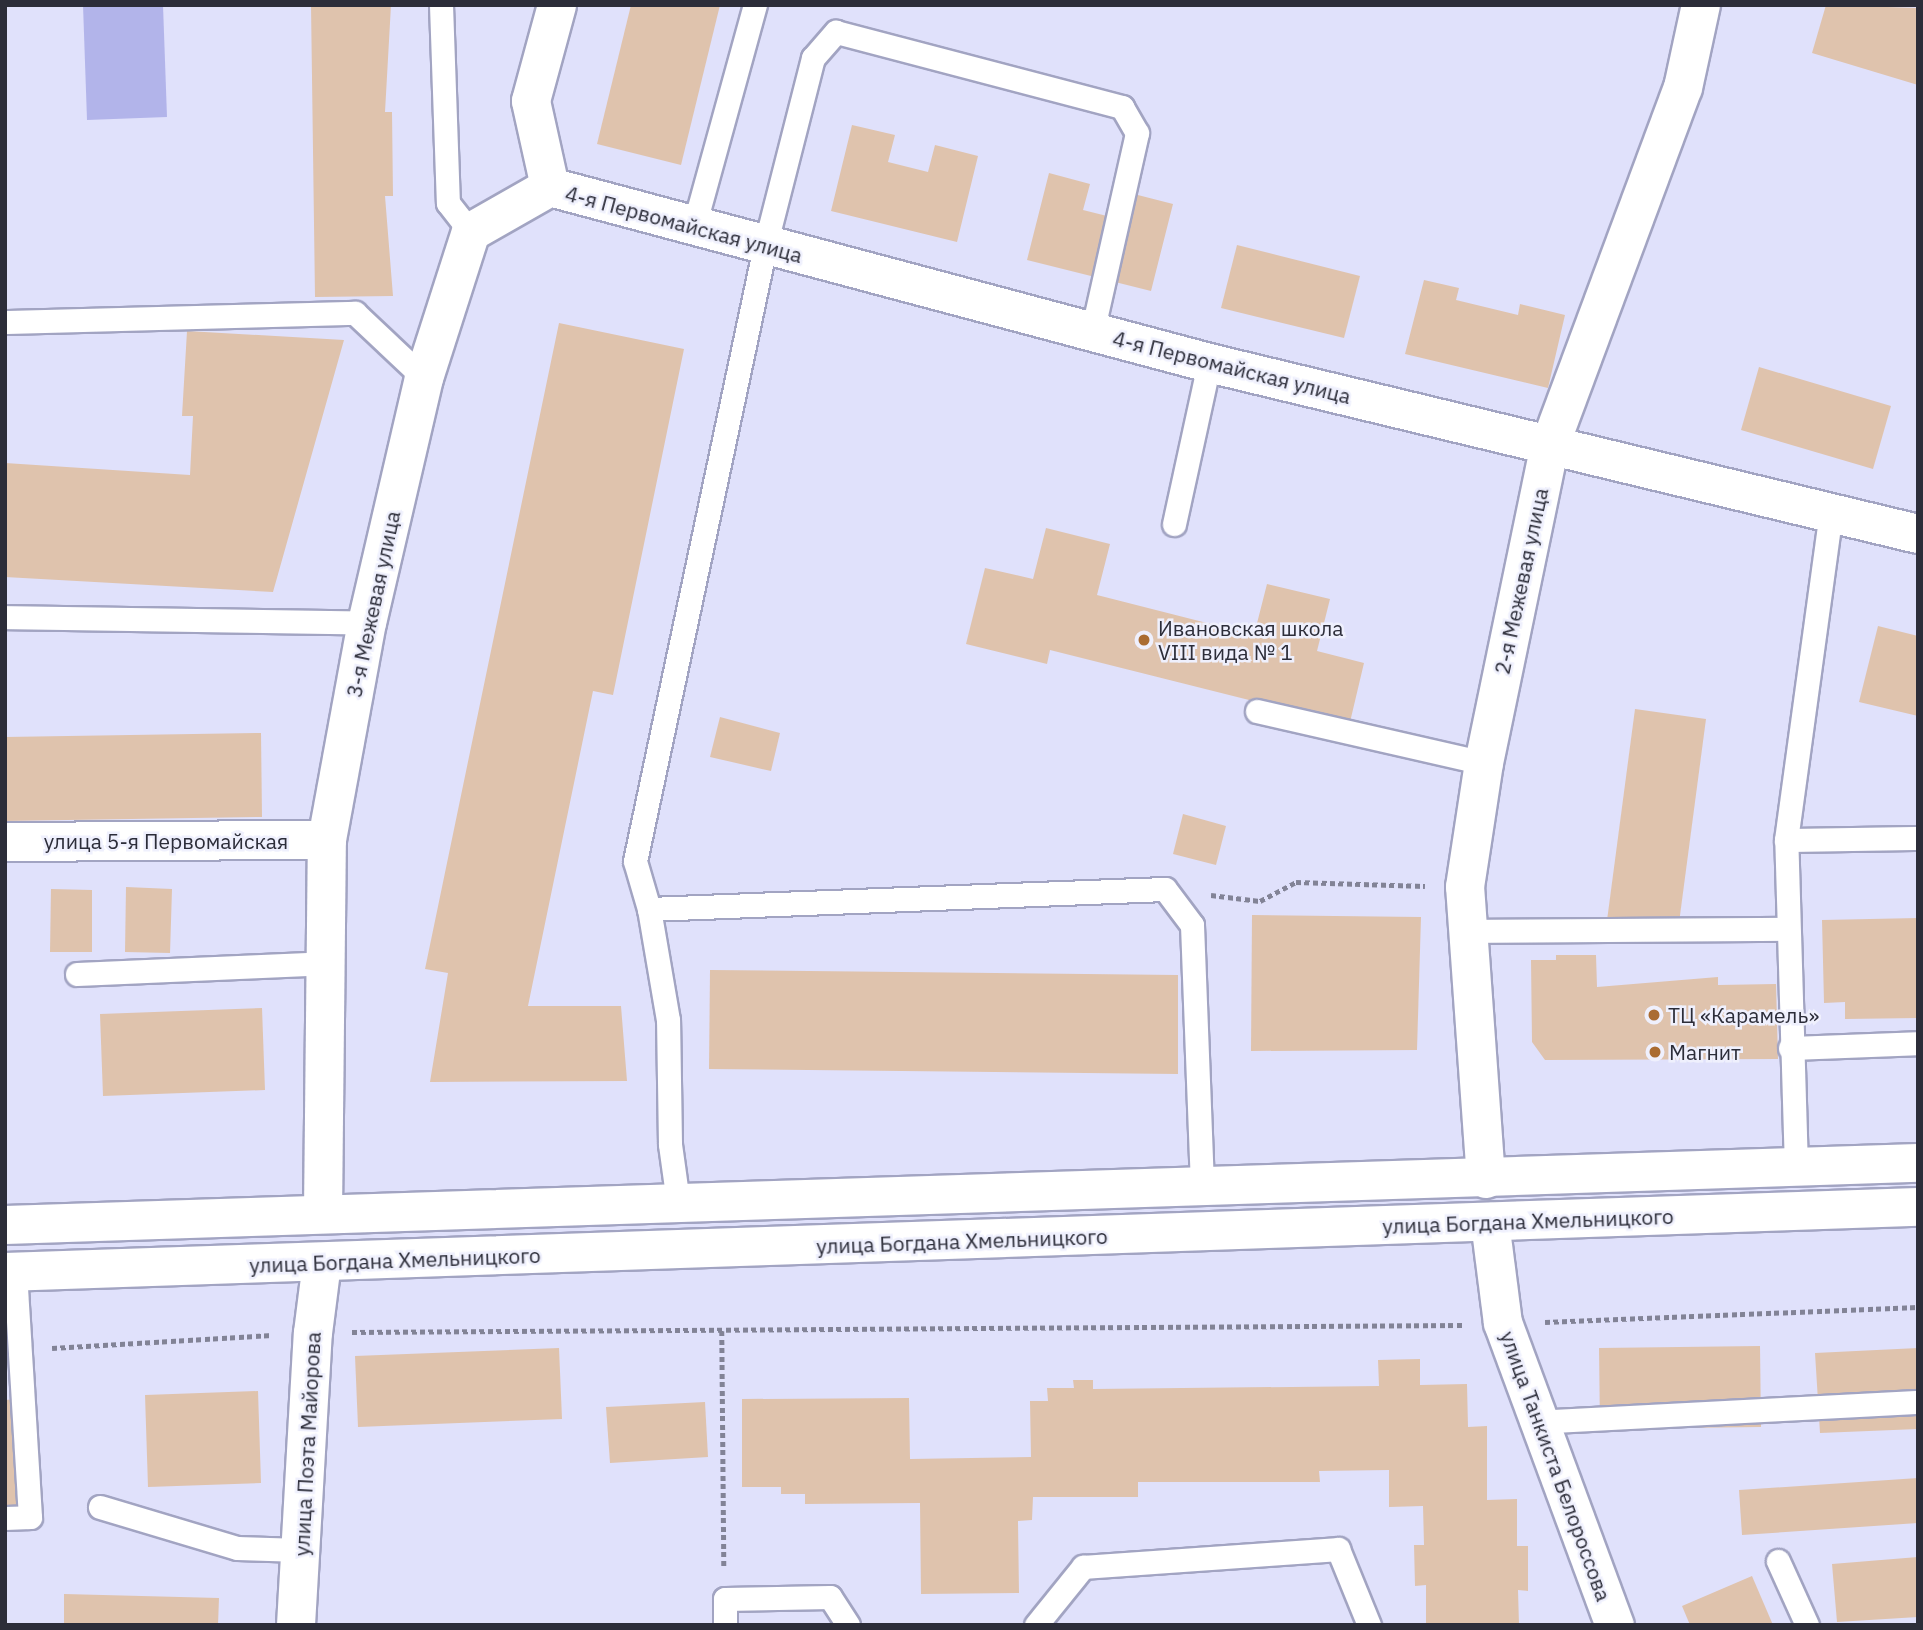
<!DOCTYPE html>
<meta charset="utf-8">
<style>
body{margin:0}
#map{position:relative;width:1923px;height:1630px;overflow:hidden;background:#e0e1fb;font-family:"IBM Plex Sans",sans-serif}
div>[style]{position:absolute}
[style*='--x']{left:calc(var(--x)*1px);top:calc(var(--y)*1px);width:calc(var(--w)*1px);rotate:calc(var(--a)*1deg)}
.green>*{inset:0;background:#b2b4ea}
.building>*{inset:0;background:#dfc3ad}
.path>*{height:4.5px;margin-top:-2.25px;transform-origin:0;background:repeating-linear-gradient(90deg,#828396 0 5px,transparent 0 8.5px)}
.roads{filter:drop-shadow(2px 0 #a2a4c2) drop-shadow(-2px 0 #a2a4c2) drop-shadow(0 2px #a2a4c2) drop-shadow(0 -2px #a2a4c2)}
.service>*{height:23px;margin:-11.5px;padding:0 11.5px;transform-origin:11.5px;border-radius:11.5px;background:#fff}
.minor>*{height:38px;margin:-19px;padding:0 19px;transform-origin:19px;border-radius:19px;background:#fff}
.secondary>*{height:38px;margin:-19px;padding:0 19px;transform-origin:19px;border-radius:19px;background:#fff}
.dots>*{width:19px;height:19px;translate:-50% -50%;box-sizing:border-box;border:4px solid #eff0fd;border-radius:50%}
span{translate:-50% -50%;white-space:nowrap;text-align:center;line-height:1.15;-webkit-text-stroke:5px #eff0fd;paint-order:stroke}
.street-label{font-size:21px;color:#2c2d39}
.poi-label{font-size:21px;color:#2c2d39}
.left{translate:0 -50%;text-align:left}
.frame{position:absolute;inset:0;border:7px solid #2c2d39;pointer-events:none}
</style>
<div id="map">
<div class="green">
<i style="clip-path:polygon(83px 5px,163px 5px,167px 117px,87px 120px)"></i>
</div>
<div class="building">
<i style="clip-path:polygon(311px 5px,391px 5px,385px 112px,392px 112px,393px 196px,385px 196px,393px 296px,315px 297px)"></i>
<i style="clip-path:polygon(631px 5px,720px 5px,681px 165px,597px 144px)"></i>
<i style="clip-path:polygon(1826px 5px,1918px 8px,1918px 85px,1812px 53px)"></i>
<i style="clip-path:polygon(852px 125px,895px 135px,888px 162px,928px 172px,935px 145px,978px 156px,957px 242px,831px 211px)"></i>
<i style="clip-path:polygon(1049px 173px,1090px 184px,1083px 210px,1123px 220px,1130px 193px,1173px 204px,1151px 291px,1027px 260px)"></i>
<i style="clip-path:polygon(1237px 245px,1360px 276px,1344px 338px,1221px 308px)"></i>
<i style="clip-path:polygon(1424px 280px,1459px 288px,1456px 300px,1518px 315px,1520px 304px,1565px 315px,1548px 388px,1405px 354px)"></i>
<i style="clip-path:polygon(559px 323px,684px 349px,613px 695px,593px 691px,528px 1006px,621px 1006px,627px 1081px,430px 1082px,448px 973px,425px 969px)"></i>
<i style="clip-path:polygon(187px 331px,344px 340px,273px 592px,5px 577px,5px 463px,190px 475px,193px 416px,182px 416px)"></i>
<i style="clip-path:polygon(1759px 367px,1891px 406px,1873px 469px,1741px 430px)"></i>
<i style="clip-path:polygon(1046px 528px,1110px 544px,1097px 595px,1254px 635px,1267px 584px,1330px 599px,1317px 651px,1364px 663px,1346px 739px,1261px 703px,1050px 650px,1047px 664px,966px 644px,985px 568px,1033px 579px)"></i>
<i style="clip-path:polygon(1878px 626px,1918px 636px,1918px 716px,1859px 702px)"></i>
<i style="clip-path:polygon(1635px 709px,1706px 719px,1677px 938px,1606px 928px)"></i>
<i style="clip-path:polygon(720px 717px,780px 733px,771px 771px,710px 757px)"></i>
<i style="clip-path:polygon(261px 733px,262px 817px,5px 821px,5px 737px)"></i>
<i style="clip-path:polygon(1183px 814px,1226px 826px,1216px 865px,1173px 854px)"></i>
<i style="clip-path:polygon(126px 887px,172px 889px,170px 953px,125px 952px)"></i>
<i style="clip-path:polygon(51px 889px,92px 890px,92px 952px,50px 952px)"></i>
<i style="clip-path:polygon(1252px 915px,1421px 917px,1417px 1050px,1251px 1051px)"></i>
<i style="clip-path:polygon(1918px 918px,1918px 1018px,1845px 1019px,1845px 1002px,1824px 1003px,1822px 920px)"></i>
<i style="clip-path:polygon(1556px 955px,1596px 955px,1597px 987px,1718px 977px,1718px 985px,1776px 984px,1778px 1059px,1545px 1060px,1532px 1042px,1531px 960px,1556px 960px)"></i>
<i style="clip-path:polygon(710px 970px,1178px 975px,1178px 1074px,709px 1069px)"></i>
<i style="clip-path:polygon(262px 1008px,265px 1090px,103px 1096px,100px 1014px)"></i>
<i style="clip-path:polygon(1760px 1346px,1761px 1427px,1600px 1429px,1599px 1348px)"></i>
<i style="clip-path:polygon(559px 1348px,562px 1419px,358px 1427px,355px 1356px)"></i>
<i style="clip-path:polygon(1918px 1348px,1918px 1429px,1820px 1433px,1815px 1353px)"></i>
<i style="clip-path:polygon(1420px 1359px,1420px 1385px,1467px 1384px,1468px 1427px,1487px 1426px,1487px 1500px,1517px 1499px,1517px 1546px,1528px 1546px,1528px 1591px,1518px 1590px,1519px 1625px,1426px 1625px,1426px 1585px,1415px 1586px,1414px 1545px,1424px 1545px,1423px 1506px,1389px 1507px,1389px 1470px,1319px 1471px,1320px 1482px,1138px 1482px,1138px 1497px,1033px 1497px,1032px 1520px,1018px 1521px,1019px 1593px,921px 1594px,920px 1503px,805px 1504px,805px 1494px,781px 1494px,781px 1487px,742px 1487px,742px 1399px,909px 1398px,910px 1459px,1031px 1457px,1030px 1401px,1048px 1401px,1047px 1388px,1074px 1388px,1073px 1380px,1093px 1380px,1093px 1389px,1379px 1386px,1378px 1360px)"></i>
<i style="clip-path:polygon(258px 1391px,261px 1483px,148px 1487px,145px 1395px)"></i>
<i style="clip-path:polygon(17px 1399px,21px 1507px,5px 1507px,5px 1400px)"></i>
<i style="clip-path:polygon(705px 1402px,708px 1457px,610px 1463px,606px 1407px)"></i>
<i style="clip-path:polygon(1918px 1478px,1918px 1523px,1742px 1535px,1739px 1490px)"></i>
<i style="clip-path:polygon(1918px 1557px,1918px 1617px,1837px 1622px,1832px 1564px)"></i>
<i style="clip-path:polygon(1752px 1576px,1773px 1625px,1690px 1625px,1682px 1606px)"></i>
<i style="clip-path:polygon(64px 1594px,219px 1598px,218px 1625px,64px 1625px)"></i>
</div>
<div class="path">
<i style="--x:1211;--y:895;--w:49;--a:7"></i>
<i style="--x:1260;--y:901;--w:41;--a:-27.8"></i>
<i style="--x:1296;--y:882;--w:129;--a:1.8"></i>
<i style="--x:1545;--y:1322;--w:373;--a:-2.3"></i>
<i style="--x:722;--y:1331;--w:237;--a:89.5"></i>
<i style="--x:352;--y:1332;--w:1111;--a:-0.36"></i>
<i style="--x:52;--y:1348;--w:221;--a:-3.4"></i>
</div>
<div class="roads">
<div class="service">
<i style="--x:441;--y:5;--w:198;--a:88"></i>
<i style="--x:448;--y:203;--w:37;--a:52"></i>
<i style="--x:694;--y:226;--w:229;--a:-74.6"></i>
<i style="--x:5;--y:322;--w:350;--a:-1.5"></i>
<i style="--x:355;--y:313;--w:95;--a:43.3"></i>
<i style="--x:1174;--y:524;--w:165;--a:-77.7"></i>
<i style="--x:5;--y:617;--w:362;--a:0.9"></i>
<i style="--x:1257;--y:711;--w:233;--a:12.9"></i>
<i style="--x:1786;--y:840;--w:132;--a:-0.9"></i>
<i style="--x:649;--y:909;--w:516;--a:-2.22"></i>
<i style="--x:1165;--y:889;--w:45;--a:53.1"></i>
<i style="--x:1192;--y:925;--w:261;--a:87.8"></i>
<i style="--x:1468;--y:931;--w:317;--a:-0.4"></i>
<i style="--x:77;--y:974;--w:248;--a:-2.5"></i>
<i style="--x:1790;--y:1048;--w:128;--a:-2.2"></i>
<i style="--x:1796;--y:1168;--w:328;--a:-91.7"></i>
<i style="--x:1786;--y:840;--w:330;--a:-82.2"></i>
<i style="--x:678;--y:1202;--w:59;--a:-97.9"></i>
<i style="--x:670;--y:1144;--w:124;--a:-90.9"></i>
<i style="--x:668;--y:1020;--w:113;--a:-99.7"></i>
<i style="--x:649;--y:909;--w:50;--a:-106.3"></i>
<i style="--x:635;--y:861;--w:629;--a:-78.06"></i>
<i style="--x:765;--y:246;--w:194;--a:-75.7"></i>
<i style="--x:813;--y:58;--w:35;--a:-49"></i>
<i style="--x:836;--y:32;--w:296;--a:14.7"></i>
<i style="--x:1122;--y:107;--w:30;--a:60"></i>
<i style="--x:1137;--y:133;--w:204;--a:102.7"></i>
<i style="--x:1536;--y:1422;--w:383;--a:-3"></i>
<i style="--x:100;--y:1507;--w:143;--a:16.7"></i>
<i style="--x:237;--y:1548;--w:64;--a:1.8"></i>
<i style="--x:5;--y:1518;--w:25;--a:-2"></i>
<i style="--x:30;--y:1517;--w:245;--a:-93.5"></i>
<i style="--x:1778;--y:1561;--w:70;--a:65.6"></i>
<i style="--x:725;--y:1625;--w:26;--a:-90"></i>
<i style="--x:725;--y:1599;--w:105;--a:-1.1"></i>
<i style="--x:830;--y:1597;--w:33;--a:57"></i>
<i style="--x:1036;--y:1625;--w:75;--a:-51"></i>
<i style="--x:1083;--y:1567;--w:256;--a:-4"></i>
<i style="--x:1338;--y:1549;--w:82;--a:67.8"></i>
</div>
<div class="minor">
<i style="--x:550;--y:187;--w:682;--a:14.95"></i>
<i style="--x:1209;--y:363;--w:729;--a:13.56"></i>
<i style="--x:5;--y:842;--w:322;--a:-0.4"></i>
<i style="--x:1486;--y:1179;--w:293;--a:-94.1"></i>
<i style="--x:1465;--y:887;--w:125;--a:-81.3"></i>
<i style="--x:1484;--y:763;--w:325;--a:-78.3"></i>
<i style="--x:1550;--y:445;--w:381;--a:-69.6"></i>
<i style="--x:1683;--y:88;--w:85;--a:-77.8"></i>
<i style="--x:323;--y:1212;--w:372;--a:-89.4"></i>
<i style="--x:327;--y:840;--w:221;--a:-79.6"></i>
<i style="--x:367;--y:623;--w:252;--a:-76.9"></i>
<i style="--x:424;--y:378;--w:153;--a:-72.2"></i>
<i style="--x:471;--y:232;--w:91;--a:-29.7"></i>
<i style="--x:550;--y:187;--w:88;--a:-102.5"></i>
<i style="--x:531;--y:101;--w:99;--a:-74.8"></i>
<i style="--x:1490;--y:1222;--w:102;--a:82.7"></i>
<i style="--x:1503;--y:1323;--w:322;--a:69.7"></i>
<i style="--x:296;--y:1625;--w:292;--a:-86.7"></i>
<i style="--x:313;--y:1333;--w:71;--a:-82.7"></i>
</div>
<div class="secondary">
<i style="--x:5;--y:1225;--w:1914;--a:-1.86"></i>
<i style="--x:5;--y:1272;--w:1914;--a:-1.95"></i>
</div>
</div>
<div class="dots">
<i style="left:1144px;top:640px;background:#aa6c32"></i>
<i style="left:1654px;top:1015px;background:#aa6c32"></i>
<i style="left:1655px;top:1052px;background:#aa6c32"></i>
</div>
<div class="street-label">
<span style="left:684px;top:224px;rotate:15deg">4-я Первомайская улица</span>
<span style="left:1232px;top:367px;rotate:14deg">4-я Первомайская улица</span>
<span style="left:1521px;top:581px;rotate:-78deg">2-я Межевая улица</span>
<span style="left:373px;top:604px;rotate:-78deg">3-я Межевая улица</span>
<span style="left:166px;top:841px">улица 5-я Первомайская</span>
<span style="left:1528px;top:1221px;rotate:-2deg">улица Богдана Хмельницкого</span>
<span style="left:962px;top:1241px;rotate:-2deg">улица Богдана Хмельницкого</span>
<span style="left:395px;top:1260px;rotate:-2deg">улица Богдана Хмельницкого</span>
<span style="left:307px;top:1444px;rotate:-87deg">улица Поэта Майорова</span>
<span style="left:1556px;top:1466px;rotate:70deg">улица Танкиста Белороссова</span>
</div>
<div class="poi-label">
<span class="left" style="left:1158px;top:640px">Ивановская школа<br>VIII вида № 1</span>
<span class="left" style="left:1668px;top:1015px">ТЦ «Карамель»</span>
<span class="left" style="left:1669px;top:1052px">Магнит</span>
</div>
<div class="frame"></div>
</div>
